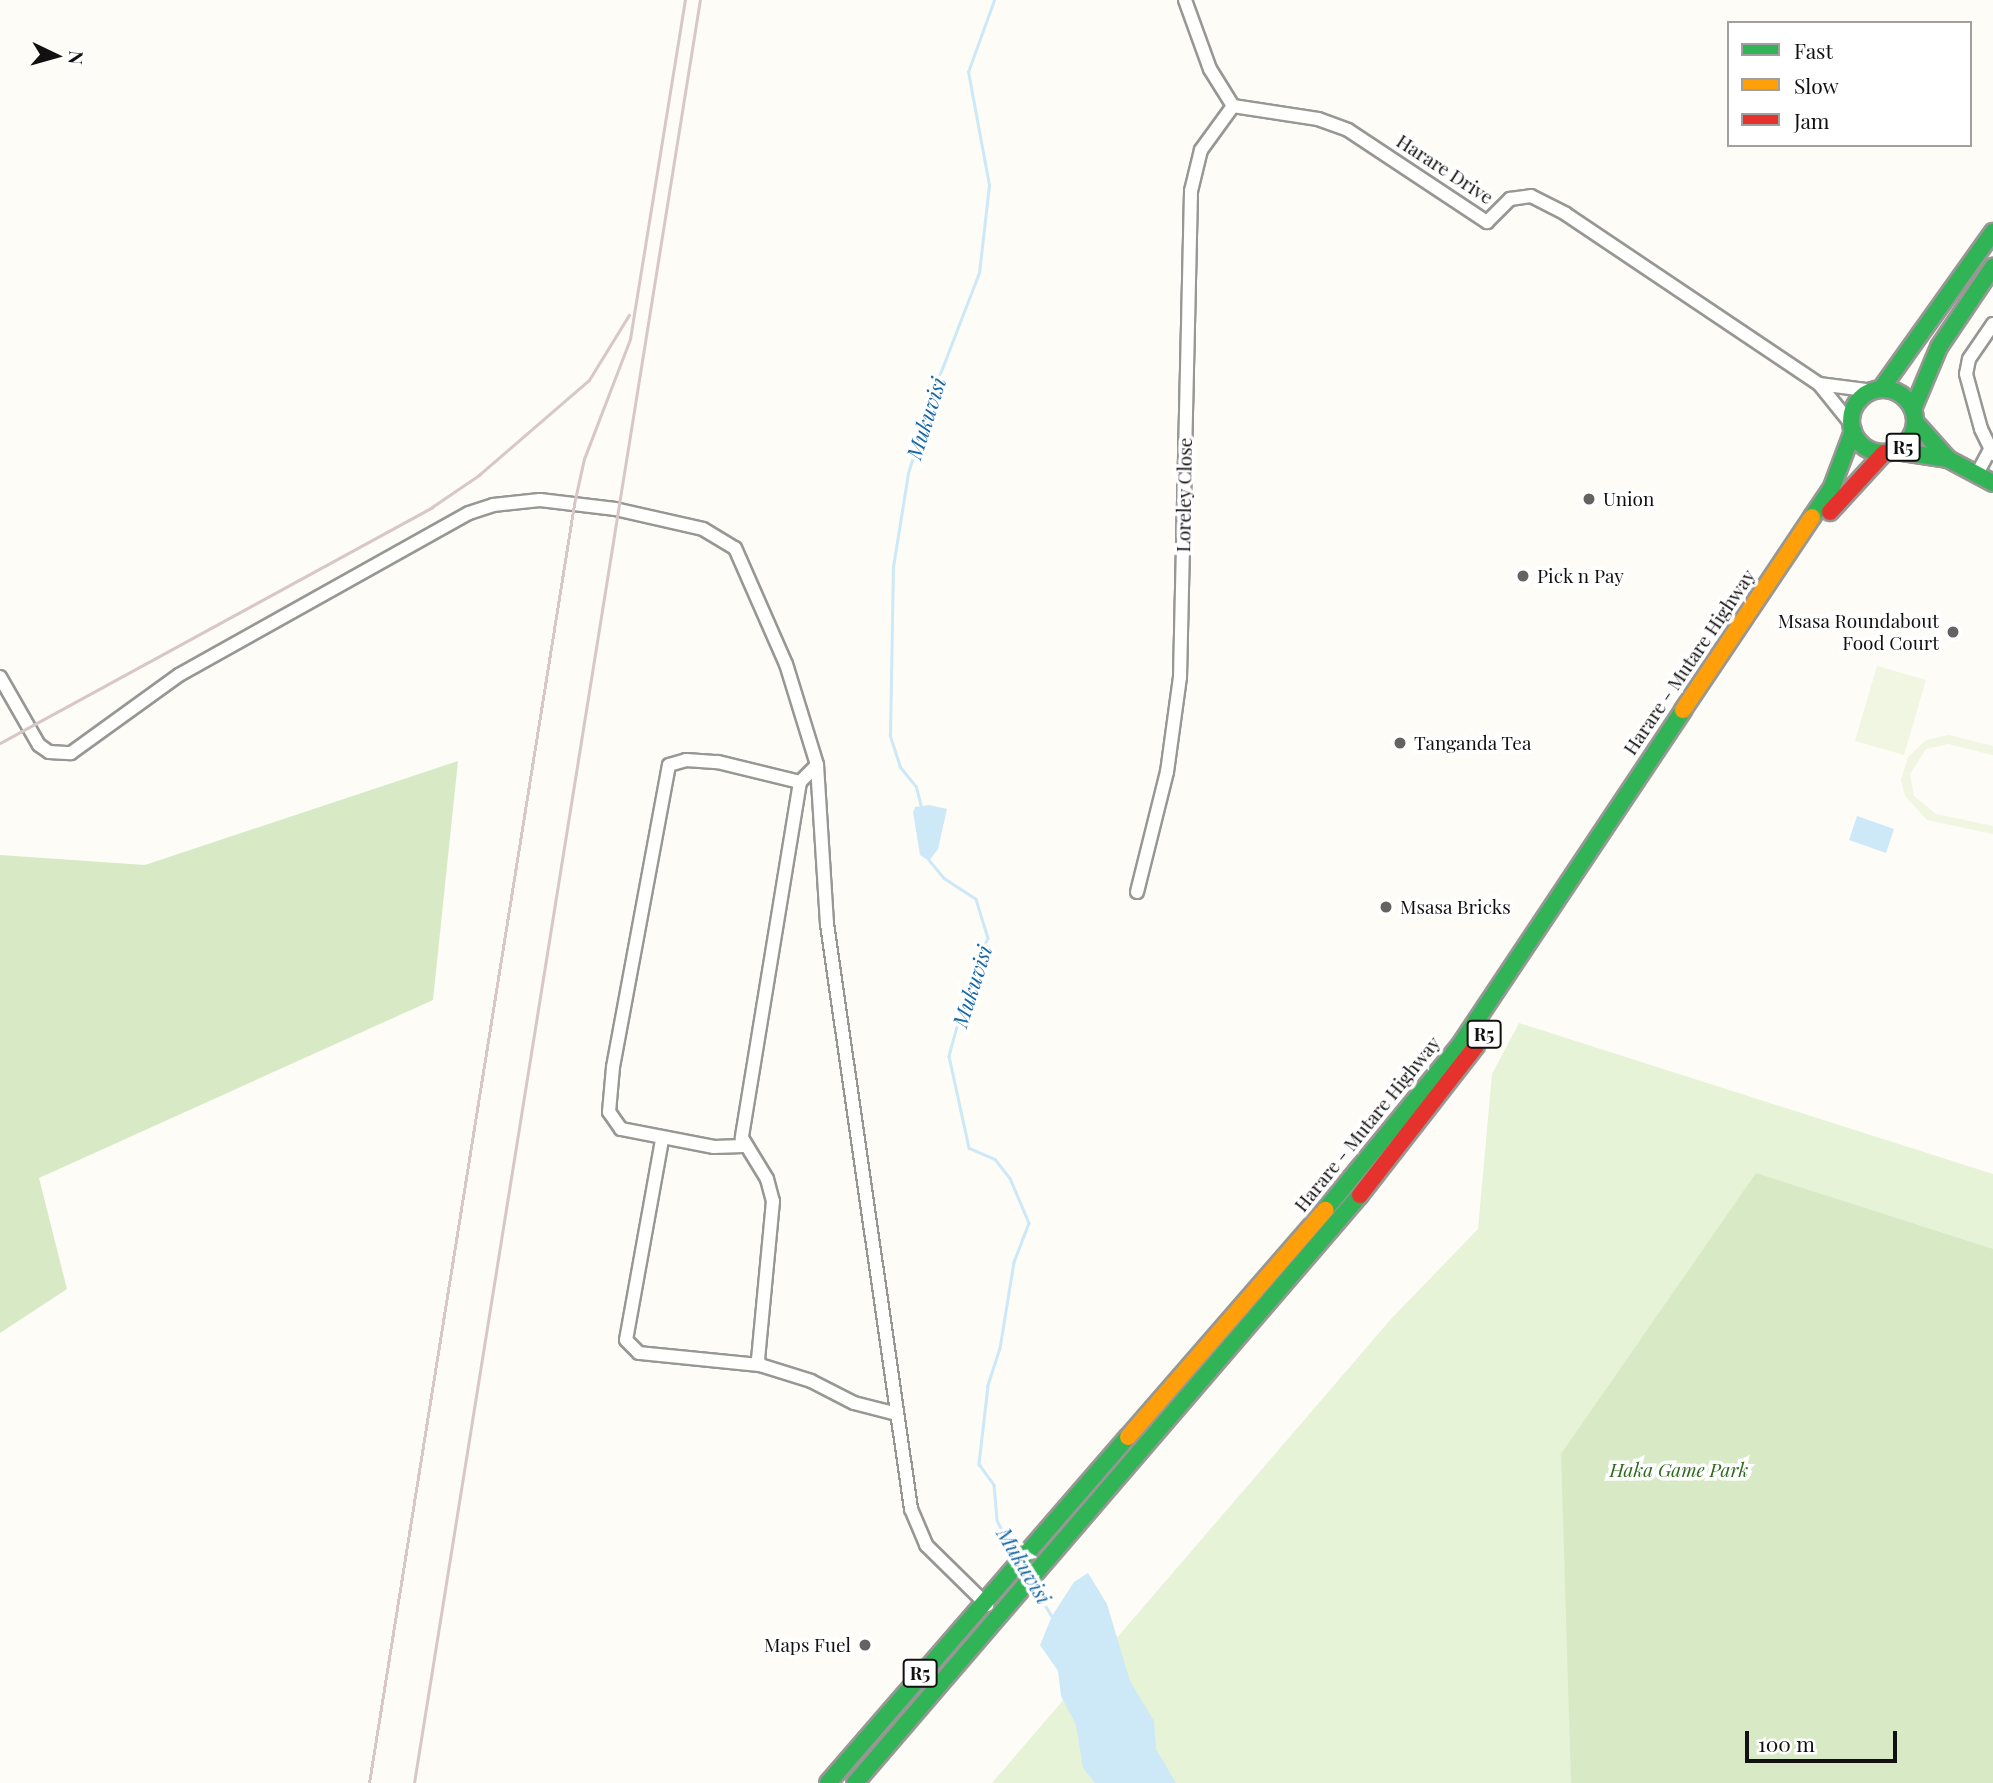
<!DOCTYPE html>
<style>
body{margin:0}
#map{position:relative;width:1993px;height:1783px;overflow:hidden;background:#fdfcf7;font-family:"Playfair Display",serif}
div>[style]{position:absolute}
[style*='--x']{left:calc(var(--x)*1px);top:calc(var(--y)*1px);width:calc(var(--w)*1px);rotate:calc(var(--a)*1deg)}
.green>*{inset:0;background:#e7f3d7}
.forest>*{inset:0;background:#d8eac5}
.pitch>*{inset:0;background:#f0f6e1}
.water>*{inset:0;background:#cde8f7}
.stream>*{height:2.5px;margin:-1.25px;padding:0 1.25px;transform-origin:1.25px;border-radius:1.25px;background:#cde8f7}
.roads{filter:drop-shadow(2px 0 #979795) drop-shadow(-2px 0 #979795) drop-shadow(0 2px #979795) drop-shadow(0 -2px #979795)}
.street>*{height:12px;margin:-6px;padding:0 6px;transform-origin:6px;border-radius:6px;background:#fffffe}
.fast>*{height:16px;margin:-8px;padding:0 8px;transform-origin:8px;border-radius:8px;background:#30b455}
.fast>.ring{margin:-8px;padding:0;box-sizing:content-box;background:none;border:16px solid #30b455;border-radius:50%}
.slow>*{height:16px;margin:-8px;padding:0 8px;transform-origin:8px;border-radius:8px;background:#ff9f0a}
.jam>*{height:16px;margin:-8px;padding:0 8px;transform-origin:8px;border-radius:8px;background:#e5322d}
.rail>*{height:2.5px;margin:-1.25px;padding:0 1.25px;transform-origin:1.25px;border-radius:1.25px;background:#d9c6c7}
.dots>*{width:19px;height:19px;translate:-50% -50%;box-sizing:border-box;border:4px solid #fff;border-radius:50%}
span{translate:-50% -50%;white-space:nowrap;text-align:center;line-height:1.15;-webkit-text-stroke:7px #fff;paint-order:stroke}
.shield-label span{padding:2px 5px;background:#fff;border:2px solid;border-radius:5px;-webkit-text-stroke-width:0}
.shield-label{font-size:18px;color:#111;font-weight:700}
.street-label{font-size:19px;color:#111}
.poi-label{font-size:19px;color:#111}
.left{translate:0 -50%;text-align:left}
.right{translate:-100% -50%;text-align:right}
.park-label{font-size:19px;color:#2f6b1f;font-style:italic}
.water-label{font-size:21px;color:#1768a6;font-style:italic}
.legend{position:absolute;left:1727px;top:21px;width:245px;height:126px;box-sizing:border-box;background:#fff;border:2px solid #a0a0a0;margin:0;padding:9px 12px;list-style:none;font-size:21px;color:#111}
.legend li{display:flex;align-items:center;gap:14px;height:35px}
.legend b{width:35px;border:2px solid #a0a0a0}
.north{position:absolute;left:21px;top:21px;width:70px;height:70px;-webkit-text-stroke:5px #fff;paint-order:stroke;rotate:95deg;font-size:19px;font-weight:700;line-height:28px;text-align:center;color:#111}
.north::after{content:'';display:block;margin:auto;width:24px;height:32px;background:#111;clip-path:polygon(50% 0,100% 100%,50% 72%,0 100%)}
.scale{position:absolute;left:1745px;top:1731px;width:152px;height:32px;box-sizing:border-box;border:4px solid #111;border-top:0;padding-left:9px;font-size:21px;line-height:24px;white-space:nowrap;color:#111;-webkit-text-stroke:5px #fff;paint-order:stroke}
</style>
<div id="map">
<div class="green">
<i style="clip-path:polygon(1519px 1023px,1993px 1174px,1993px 1783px,992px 1783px,1391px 1319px,1478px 1229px,1492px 1074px)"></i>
</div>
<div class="forest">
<i style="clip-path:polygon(458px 761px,433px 1000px,39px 1178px,67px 1289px,0 1333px,0 855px,145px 865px)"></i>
<i style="clip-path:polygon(1756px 1173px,1993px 1249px,1993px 1783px,1571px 1783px,1561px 1454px)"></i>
</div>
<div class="pitch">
<i style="clip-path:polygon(1877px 666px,1926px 680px,1904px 755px,1855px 741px)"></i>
<i style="clip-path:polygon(1949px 735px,1993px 746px,1993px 755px,1948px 744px,1926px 749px,1910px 774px,1914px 796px,1936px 814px,1993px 826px,1993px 834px,1927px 820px,1905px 796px,1901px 780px,1908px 757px,1926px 740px)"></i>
</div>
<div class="water">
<i style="clip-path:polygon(929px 805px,947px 809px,938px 849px,929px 861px,920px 855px,913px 812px,915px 807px)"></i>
<i style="clip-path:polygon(1857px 816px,1894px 829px,1886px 853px,1849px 840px)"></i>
<i style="clip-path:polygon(1088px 1573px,1107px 1604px,1130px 1681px,1154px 1721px,1156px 1749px,1176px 1783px,1095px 1783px,1083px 1768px,1076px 1725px,1061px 1696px,1058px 1671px,1040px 1645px,1052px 1616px,1074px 1582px)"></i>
</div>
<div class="stream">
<i style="--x:921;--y:807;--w:21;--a:-104"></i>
<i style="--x:916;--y:787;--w:26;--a:-129"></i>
<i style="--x:900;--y:767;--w:33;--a:-108"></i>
<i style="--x:890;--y:736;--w:169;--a:-89"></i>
<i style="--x:893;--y:567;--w:95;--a:-80.9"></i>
<i style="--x:908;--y:473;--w:85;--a:-72.8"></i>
<i style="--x:933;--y:392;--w:128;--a:-68.9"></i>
<i style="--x:979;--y:273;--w:89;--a:-83.5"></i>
<i style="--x:989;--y:185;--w:115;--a:-100.5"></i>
<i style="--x:968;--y:72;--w:77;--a:-70.1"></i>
<i style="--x:929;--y:860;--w:23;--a:50"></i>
<i style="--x:944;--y:878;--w:38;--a:33"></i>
<i style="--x:976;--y:899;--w:41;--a:72.9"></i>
<i style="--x:988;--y:938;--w:42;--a:114.1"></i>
<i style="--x:971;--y:976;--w:83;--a:105.4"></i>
<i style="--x:949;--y:1056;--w:94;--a:77.7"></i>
<i style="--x:969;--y:1148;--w:28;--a:23"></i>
<i style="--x:995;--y:1159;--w:24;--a:52"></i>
<i style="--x:1010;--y:1178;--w:49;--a:67.1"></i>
<i style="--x:1029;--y:1223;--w:42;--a:111"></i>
<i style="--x:1014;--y:1262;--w:87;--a:99.2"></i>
<i style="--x:1000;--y:1348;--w:40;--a:108"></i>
<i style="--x:988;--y:1386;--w:79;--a:96.6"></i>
<i style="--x:979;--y:1464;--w:26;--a:54"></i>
<i style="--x:994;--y:1485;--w:35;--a:85"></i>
<i style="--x:997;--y:1520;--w:41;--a:64.1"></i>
<i style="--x:1035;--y:1589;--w:32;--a:58"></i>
</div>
<div class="roads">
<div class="street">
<i style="--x:1185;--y:0;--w:73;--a:70.1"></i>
<i style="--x:1210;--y:69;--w:44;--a:58.1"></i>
<i style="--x:1233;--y:106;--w:86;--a:8.7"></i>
<i style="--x:1318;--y:119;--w:32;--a:20"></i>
<i style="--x:1348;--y:130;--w:167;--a:33.5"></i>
<i style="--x:1487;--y:222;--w:33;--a:-45"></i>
<i style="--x:1510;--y:199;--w:21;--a:-8"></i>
<i style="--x:1531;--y:196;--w:39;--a:27"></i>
<i style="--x:1566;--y:214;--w:305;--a:33.9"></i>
<i style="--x:1819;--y:384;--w:53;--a:51.2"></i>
<i style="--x:1993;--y:324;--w:42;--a:124.4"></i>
<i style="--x:1969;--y:359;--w:15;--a:101"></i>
<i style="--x:1966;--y:374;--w:57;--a:74.7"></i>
<i style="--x:1981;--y:429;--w:28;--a:64"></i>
<i style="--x:1819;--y:384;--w:55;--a:7.3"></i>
<i style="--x:1977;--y:474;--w:26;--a:-62"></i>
<i style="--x:0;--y:677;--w:78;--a:60.2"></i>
<i style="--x:39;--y:745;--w:12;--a:35"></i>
<i style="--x:49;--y:752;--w:22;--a:3"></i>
<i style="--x:71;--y:753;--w:133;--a:-35.8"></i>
<i style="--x:179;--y:675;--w:332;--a:-29.2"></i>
<i style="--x:469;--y:513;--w:25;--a:-18"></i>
<i style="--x:493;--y:505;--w:47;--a:-6.1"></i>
<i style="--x:540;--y:500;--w:76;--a:6.8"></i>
<i style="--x:615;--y:509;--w:90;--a:12.8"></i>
<i style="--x:703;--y:529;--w:37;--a:31"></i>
<i style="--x:735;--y:548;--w:127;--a:66.3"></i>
<i style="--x:786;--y:664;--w:106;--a:72.9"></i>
<i style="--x:817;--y:765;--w:159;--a:86.4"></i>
<i style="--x:827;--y:924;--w:591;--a:81.83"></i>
<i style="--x:911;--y:1509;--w:39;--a:67"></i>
<i style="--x:926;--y:1545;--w:86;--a:44.5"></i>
<i style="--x:817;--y:765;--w:24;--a:135"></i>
<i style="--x:800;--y:782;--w:361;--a:99.3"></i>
<i style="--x:742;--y:1138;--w:48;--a:58.6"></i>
<i style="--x:767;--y:1179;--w:23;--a:75"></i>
<i style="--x:773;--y:1201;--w:159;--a:95.4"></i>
<i style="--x:758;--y:1359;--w:6;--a:72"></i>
<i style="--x:760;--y:1365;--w:53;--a:17.4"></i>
<i style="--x:811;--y:1381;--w:48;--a:27.1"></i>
<i style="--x:854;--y:1403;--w:44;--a:14.3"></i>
<i style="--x:1137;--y:892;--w:124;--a:-76"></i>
<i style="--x:1167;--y:772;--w:96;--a:-82.2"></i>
<i style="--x:1180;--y:677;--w:486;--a:-88.7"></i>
<i style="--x:1191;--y:191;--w:42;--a:-76.3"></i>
<i style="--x:1201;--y:150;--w:54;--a:-54"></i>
<i style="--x:662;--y:1140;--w:203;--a:100.2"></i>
<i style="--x:626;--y:1340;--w:18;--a:45"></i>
<i style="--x:639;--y:1353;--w:122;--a:5.7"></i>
<i style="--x:743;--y:1146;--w:29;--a:178"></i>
<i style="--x:714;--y:1147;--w:95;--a:-169"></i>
<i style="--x:621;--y:1129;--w:21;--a:-125"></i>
<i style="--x:609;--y:1112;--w:45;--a:-84.9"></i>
<i style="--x:613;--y:1067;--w:307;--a:-79.5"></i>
<i style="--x:669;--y:765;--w:18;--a:-16"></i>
<i style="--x:686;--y:760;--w:32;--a:4"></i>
<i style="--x:718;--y:762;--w:84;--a:13.7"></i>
</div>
<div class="fast">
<i style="--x:1881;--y:389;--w:193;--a:-54.5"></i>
<i class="ring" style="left:1851px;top:389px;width:48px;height:48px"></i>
<i style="--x:1913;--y:409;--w:67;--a:-67.2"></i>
<i style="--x:1939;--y:347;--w:97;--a:-56"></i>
<i style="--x:1916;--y:423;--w:48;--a:48.4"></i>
<i style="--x:1896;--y:451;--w:53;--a:8.7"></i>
<i style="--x:1948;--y:459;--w:51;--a:28.1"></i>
<i style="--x:1812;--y:517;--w:36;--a:-56"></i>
<i style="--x:1832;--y:487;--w:60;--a:-69.4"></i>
<i style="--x:1325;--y:1210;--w:213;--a:-50.7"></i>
<i style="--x:1460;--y:1045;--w:402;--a:-56.3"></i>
<i style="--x:828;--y:1783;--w:458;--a:-49.1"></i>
<i style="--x:855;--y:1783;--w:775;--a:-49.34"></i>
</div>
<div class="slow">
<i style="--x:1683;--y:710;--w:232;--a:-56.2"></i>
<i style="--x:1128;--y:1437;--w:301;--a:-49"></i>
</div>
<div class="jam">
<i style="--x:1830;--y:512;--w:80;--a:-47.5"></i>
<i style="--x:1360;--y:1195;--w:189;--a:-52.1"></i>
</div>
</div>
<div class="rail">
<i style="--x:0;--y:743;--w:492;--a:-28.6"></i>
<i style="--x:432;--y:507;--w:57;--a:-34.2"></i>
<i style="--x:479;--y:475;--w:145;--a:-40.8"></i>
<i style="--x:589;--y:380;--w:76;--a:-58.4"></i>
<i style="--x:369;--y:1783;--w:1295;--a:-80.89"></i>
<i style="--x:574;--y:504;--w:46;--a:-77.5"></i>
<i style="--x:584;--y:459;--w:129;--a:-69"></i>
<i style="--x:630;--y:339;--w:343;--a:-80.8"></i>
<i style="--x:414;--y:1783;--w:1806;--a:-80.89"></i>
</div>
<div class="dots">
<i style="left:1589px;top:499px;background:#646362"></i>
<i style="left:1523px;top:576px;background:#646362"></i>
<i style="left:1953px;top:632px;background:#646362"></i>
<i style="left:1400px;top:743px;background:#646362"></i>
<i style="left:1386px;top:907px;background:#646362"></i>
<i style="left:865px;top:1645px;background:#646362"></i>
</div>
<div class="shield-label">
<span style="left:1903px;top:447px">R5</span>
<span style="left:1484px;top:1034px">R5</span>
<span style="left:920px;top:1673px">R5</span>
</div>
<div class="street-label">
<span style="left:1445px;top:169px;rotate:33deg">Harare Drive</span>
<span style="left:1184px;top:495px;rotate:-89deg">Loreley Close</span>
<span style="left:1689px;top:662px;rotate:-56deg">Harare - Mutare Highway</span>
<span style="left:1367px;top:1124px;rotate:-51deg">Harare - Mutare Highway</span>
</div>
<div class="poi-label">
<span class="left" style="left:1603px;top:499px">Union</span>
<span class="left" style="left:1537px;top:576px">Pick n Pay</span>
<span class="right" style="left:1939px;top:632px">Msasa Roundabout<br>Food Court</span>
<span class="left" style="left:1414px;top:743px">Tanganda Tea</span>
<span class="left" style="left:1400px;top:907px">Msasa Bricks</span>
<span class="right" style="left:851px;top:1645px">Maps Fuel</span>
</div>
<div class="park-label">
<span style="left:1679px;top:1470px">Haka Game Park</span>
</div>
<div class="water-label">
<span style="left:925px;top:418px;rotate:-72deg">Mukuvisi</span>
<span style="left:971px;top:986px;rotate:-72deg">Mukuvisi</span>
<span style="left:1025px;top:1565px;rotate:59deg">Mukuvisi</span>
</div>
<ul class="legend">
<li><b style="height:9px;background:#30b455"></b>Fast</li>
<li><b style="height:9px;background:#ff9f0a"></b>Slow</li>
<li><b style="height:9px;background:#e5322d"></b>Jam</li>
</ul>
<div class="north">N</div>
<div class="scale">100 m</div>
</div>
